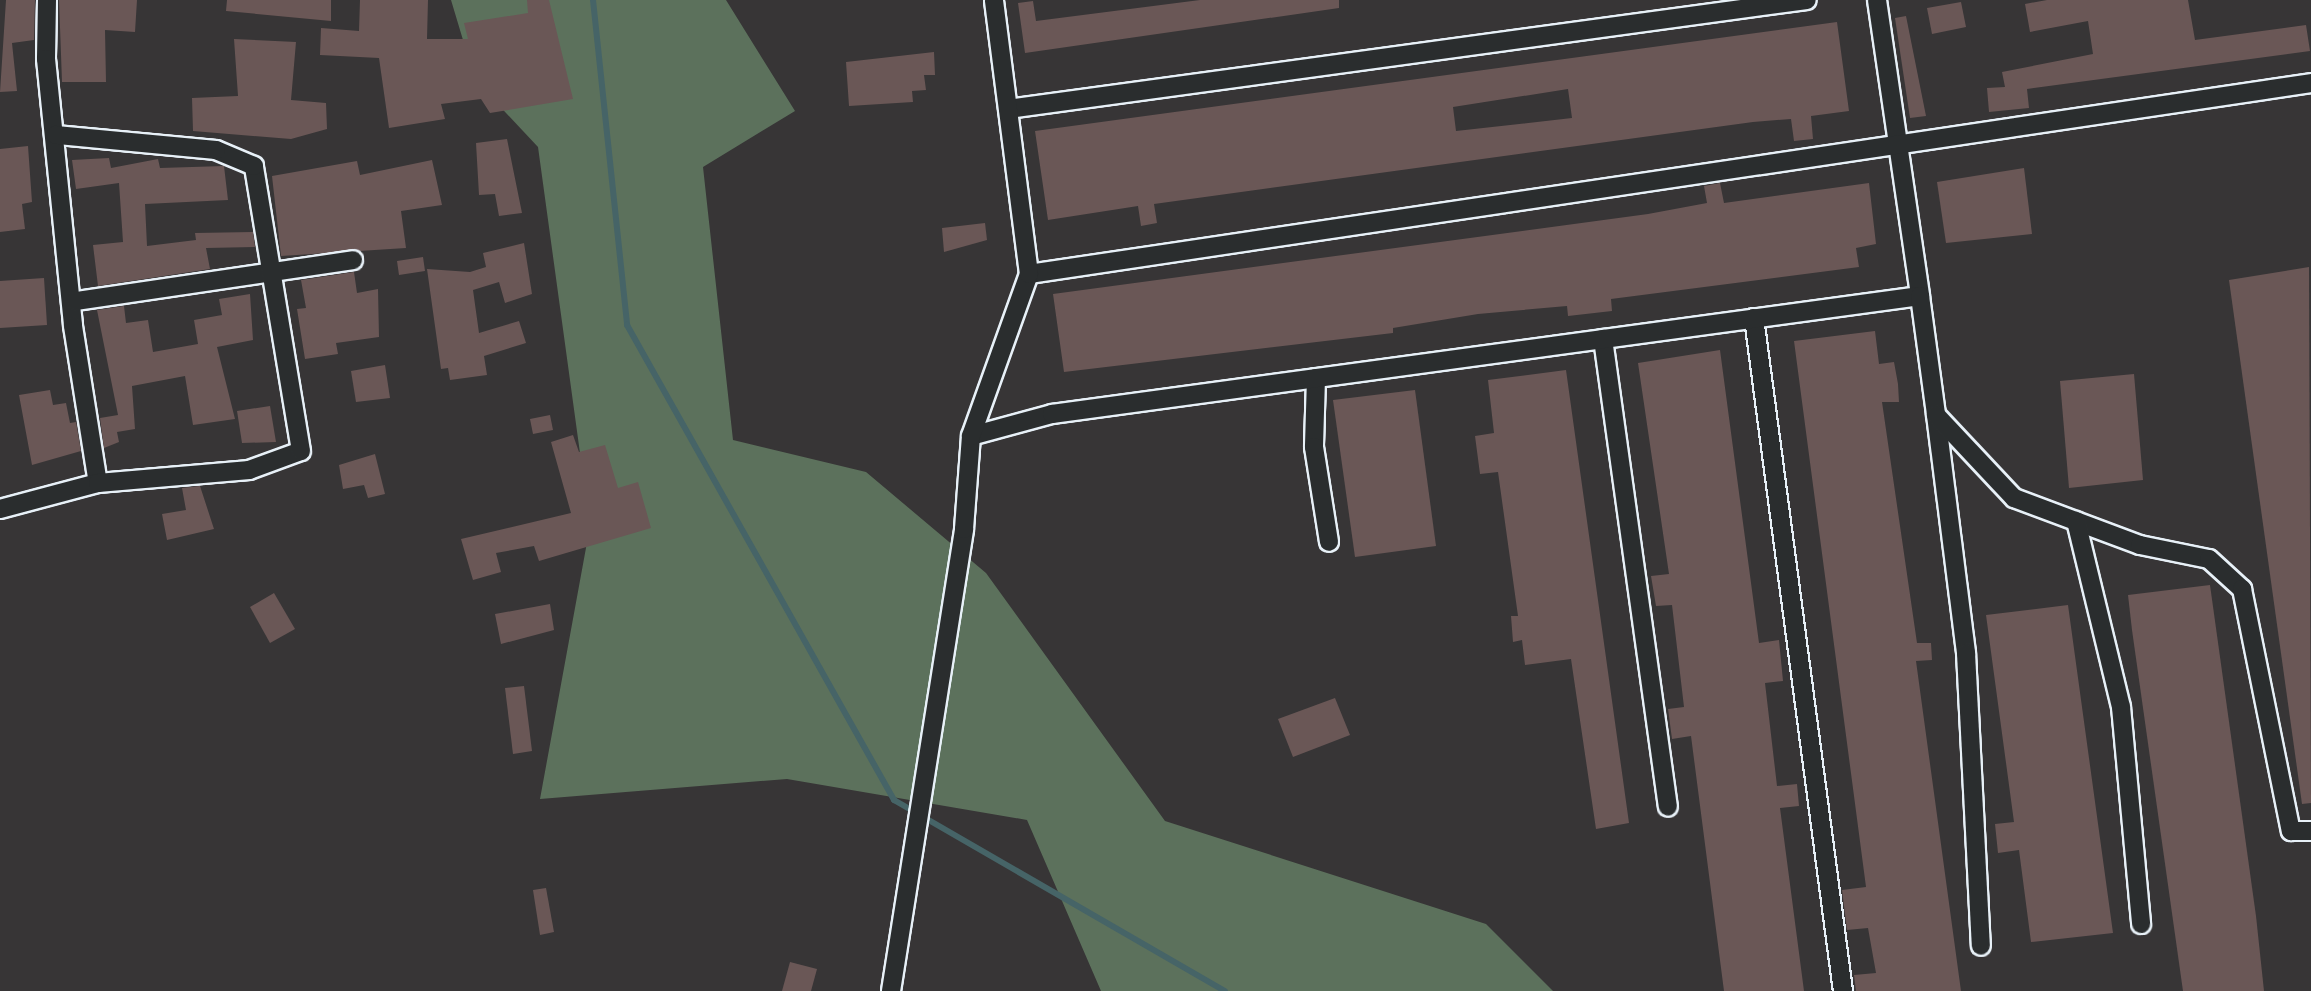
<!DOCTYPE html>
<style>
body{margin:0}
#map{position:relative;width:2311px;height:991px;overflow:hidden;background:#373536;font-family:"Gochi Hand",sans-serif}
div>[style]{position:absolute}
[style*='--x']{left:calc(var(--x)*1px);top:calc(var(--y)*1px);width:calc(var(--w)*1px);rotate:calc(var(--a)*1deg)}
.green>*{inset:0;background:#5c715c}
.stream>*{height:6px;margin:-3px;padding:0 3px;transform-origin:3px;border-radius:3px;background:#466467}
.building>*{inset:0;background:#6a5756}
.roads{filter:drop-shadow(2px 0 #e8f1f8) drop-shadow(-2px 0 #e8f1f8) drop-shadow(0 2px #e8f1f8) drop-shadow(0 -2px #e8f1f8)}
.minor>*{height:18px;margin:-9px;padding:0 9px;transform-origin:9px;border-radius:9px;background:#2a2d2e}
span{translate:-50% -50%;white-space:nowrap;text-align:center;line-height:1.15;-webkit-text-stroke:7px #2a2d2e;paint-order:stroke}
</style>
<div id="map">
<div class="green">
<i style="clip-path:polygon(451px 0,726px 0,795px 111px,703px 167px,733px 440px,866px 472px,986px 573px,1165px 821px,1486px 924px,1553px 991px,1101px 991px,1027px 820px,787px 779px,540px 799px,590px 526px,538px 147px,475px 80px)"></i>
</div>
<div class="stream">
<i style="--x:593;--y:0;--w:327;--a:84"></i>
<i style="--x:627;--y:325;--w:545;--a:60.66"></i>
<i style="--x:894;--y:800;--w:382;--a:30"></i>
</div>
<div class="building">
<i style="clip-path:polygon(6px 0,35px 0,34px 40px,12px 43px,17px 91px,0 92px)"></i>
<i style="clip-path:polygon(59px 0,137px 0,135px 32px,105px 30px,106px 82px,62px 82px)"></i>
<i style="clip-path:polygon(227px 0,331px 0,331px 21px,226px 11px)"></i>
<i style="clip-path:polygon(360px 0,428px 0,427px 39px,468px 39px,464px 23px,528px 13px,527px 0,549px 0,573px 99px,490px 113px,481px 99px,441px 104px,445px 119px,389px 128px,379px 58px,320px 55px,321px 28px,359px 31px)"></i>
<i style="clip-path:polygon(1200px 0,1339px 0,1339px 8px,1025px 53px,1018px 3px,1033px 1px,1036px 21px)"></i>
<i style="clip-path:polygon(2047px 0,2188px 0,2195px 40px,2306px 25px,2310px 51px,2027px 89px,2029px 108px,1989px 112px,1987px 88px,2005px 87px,2002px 72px,2093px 54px,2088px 21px,2030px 32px,2025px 4px)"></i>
<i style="clip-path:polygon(1961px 2px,1966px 27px,1932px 34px,1927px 8px)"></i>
<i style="clip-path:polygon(1906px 16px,1926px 116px,1910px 118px,1895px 18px)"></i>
<i style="clip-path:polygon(evenodd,1837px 22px,1849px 111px,1811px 116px,1813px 139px,1794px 141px,1791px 119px,1753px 122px,1154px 204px,1157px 223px,1141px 226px,1138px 206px,1048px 220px,1035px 131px,1837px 22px,1568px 89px,1572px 118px,1456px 131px,1453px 107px,1568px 89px)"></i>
<i style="clip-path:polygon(234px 39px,296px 42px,291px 100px,326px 103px,327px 129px,291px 139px,193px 131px,192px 98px,238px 96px)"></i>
<i style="clip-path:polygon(934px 52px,935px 75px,924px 75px,926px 90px,912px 91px,913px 102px,849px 106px,846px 62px)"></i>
<i style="clip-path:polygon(507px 139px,522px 213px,499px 216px,495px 194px,479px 195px,476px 143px)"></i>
<i style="clip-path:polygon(28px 146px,32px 202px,22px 204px,25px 229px,0 232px,0 149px)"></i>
<i style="clip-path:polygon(109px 158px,111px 168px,158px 159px,160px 168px,224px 166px,228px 200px,145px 204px,147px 246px,196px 240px,195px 233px,253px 232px,255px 247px,206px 248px,210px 269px,98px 286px,93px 245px,123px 242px,119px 183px,76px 189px,72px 160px)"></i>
<i style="clip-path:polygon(432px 160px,442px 205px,401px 211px,406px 248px,281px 256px,272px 176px,357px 161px,360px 175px)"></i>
<i style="clip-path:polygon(2024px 168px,2032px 234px,1946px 243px,1937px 182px)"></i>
<i style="clip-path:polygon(1720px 183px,1724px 203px,1869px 183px,1876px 244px,1856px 248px,1859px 267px,1611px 299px,1612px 311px,1568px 316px,1567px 306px,1478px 314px,1393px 328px,1393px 333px,1064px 372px,1053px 294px,1648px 214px,1707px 203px,1704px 186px)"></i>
<i style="clip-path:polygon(985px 223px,987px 240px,944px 252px,942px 228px)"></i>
<i style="clip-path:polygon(524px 243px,532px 294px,505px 303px,499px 282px,473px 290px,479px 333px,519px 321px,526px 343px,484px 356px,487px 375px,450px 380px,448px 368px,441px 369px,427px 269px,470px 272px,486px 267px,483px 253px)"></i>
<i style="clip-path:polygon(423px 257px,425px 271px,399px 275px,397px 261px)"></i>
<i style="clip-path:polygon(2309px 267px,2311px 803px,2302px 804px,2229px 280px)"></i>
<i style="clip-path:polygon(354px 272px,357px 293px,378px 289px,379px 337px,336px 343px,338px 354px,305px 359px,297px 309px,306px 308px,301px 280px)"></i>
<i style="clip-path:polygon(44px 278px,47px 325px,0 328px,0 281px)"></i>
<i style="clip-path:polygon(250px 294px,253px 340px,217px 347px,235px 419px,193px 425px,185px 376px,132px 386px,135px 429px,117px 432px,119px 442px,104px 448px,100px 418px,118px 415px,97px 310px,124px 306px,126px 323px,148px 320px,153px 352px,198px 344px,194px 320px,222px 315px,219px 299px)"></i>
<i style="clip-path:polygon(1875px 331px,1879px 364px,1894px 362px,1898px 384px,1899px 402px,1882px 402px,1917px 643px,1931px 643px,1932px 660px,1916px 661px,1961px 991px,1856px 991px,1854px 975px,1876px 973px,1868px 928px,1847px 930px,1842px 890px,1866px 887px,1794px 341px)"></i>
<i style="clip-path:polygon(1720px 350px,1759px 643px,1779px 640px,1783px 681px,1765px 683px,1777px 786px,1797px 784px,1799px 806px,1780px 808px,1804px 991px,1724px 991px,1691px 736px,1672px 739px,1668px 709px,1684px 707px,1672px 605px,1656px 606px,1651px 576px,1669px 574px,1638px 363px)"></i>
<i style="clip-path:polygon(385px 365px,390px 398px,356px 402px,351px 371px)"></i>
<i style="clip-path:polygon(1566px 370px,1629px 823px,1596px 829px,1571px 659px,1525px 665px,1522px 640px,1513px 642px,1511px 616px,1518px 616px,1498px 472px,1480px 474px,1475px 436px,1494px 433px,1488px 380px)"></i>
<i style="clip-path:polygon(2134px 374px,2143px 480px,2069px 488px,2060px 381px)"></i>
<i style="clip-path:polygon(50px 390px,53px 405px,66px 403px,70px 423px,76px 422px,81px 451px,32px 465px,19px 395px)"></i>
<i style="clip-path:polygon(1415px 390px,1436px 546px,1355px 557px,1333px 400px)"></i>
<i style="clip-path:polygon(270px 406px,276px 442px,242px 443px,237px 411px)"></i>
<i style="clip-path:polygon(550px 415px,553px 430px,533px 434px,530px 419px)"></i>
<i style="clip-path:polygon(573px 435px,579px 452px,605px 445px,618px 488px,638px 482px,651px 528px,539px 561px,534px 546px,496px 553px,501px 572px,473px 580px,461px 539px,571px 513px,551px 442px)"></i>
<i style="clip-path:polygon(375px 454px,385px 494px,368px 498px,364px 485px,343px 489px,339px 465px)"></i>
<i style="clip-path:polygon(200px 486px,214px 529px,167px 540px,162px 514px,186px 510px,182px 488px)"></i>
<i style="clip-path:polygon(2210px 585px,2256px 916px,2264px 991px,2183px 991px,2132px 630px,2128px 595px)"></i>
<i style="clip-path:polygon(274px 593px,295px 629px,270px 643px,250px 607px)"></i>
<i style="clip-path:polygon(550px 604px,554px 630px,501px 644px,495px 614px)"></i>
<i style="clip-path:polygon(2068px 605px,2113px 933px,2031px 942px,2019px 850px,1998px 853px,1995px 824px,2014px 822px,1986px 615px)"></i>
<i style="clip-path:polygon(524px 686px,532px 751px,513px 754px,505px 688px)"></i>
<i style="clip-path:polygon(1335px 698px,1350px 735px,1293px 757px,1278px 719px)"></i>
<i style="clip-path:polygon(546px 888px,554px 932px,540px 935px,533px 890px)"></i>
<i style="clip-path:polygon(790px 962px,817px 969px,811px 991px,782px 991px)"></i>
</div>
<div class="roads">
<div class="minor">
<i style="--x:47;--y:0;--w:59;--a:91"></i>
<i style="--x:46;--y:59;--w:268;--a:84.2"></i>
<i style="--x:73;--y:326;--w:159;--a:81"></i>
<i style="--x:1877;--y:0;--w:299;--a:81.7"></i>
<i style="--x:1008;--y:109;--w:806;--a:-7.77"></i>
<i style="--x:1029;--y:274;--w:1296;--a:-8.47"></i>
<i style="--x:76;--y:301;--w:280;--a:-8.4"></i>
<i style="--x:1754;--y:318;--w:679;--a:82.47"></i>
<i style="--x:1603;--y:339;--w:472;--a:82.1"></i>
<i style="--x:1316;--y:378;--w:69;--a:91.7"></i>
<i style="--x:1314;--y:447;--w:96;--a:81"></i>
<i style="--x:1936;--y:415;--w:240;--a:82.8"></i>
<i style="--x:1966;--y:653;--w:293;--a:87.1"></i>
<i style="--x:971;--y:436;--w:84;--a:-15.2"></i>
<i style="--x:1052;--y:414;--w:876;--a:-7.74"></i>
<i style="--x:1920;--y:296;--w:120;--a:82.3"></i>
<i style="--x:1936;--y:415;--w:114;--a:46.8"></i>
<i style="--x:2014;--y:498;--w:134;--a:20.5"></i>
<i style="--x:2140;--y:545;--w:70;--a:11.5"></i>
<i style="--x:2209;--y:559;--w:45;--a:42.3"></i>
<i style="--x:2242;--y:589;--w:247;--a:78.6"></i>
<i style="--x:2291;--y:831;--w:20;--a:0"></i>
<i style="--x:0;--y:509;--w:101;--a:-14.9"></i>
<i style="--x:98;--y:483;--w:152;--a:-4.9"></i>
<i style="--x:249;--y:470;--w:55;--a:-20.1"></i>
<i style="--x:301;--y:451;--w:289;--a:-99.4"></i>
<i style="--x:254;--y:166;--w:41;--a:-157.2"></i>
<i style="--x:216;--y:150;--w:161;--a:-174.6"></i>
<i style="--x:2076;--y:521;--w:191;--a:76.4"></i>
<i style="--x:2121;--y:707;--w:218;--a:84.7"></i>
<i style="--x:891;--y:991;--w:468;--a:-81"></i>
<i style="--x:964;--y:529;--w:93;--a:-85.7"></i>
<i style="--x:971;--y:436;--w:172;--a:-70.3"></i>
<i style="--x:1029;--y:274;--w:276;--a:-97.3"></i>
</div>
</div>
</div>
